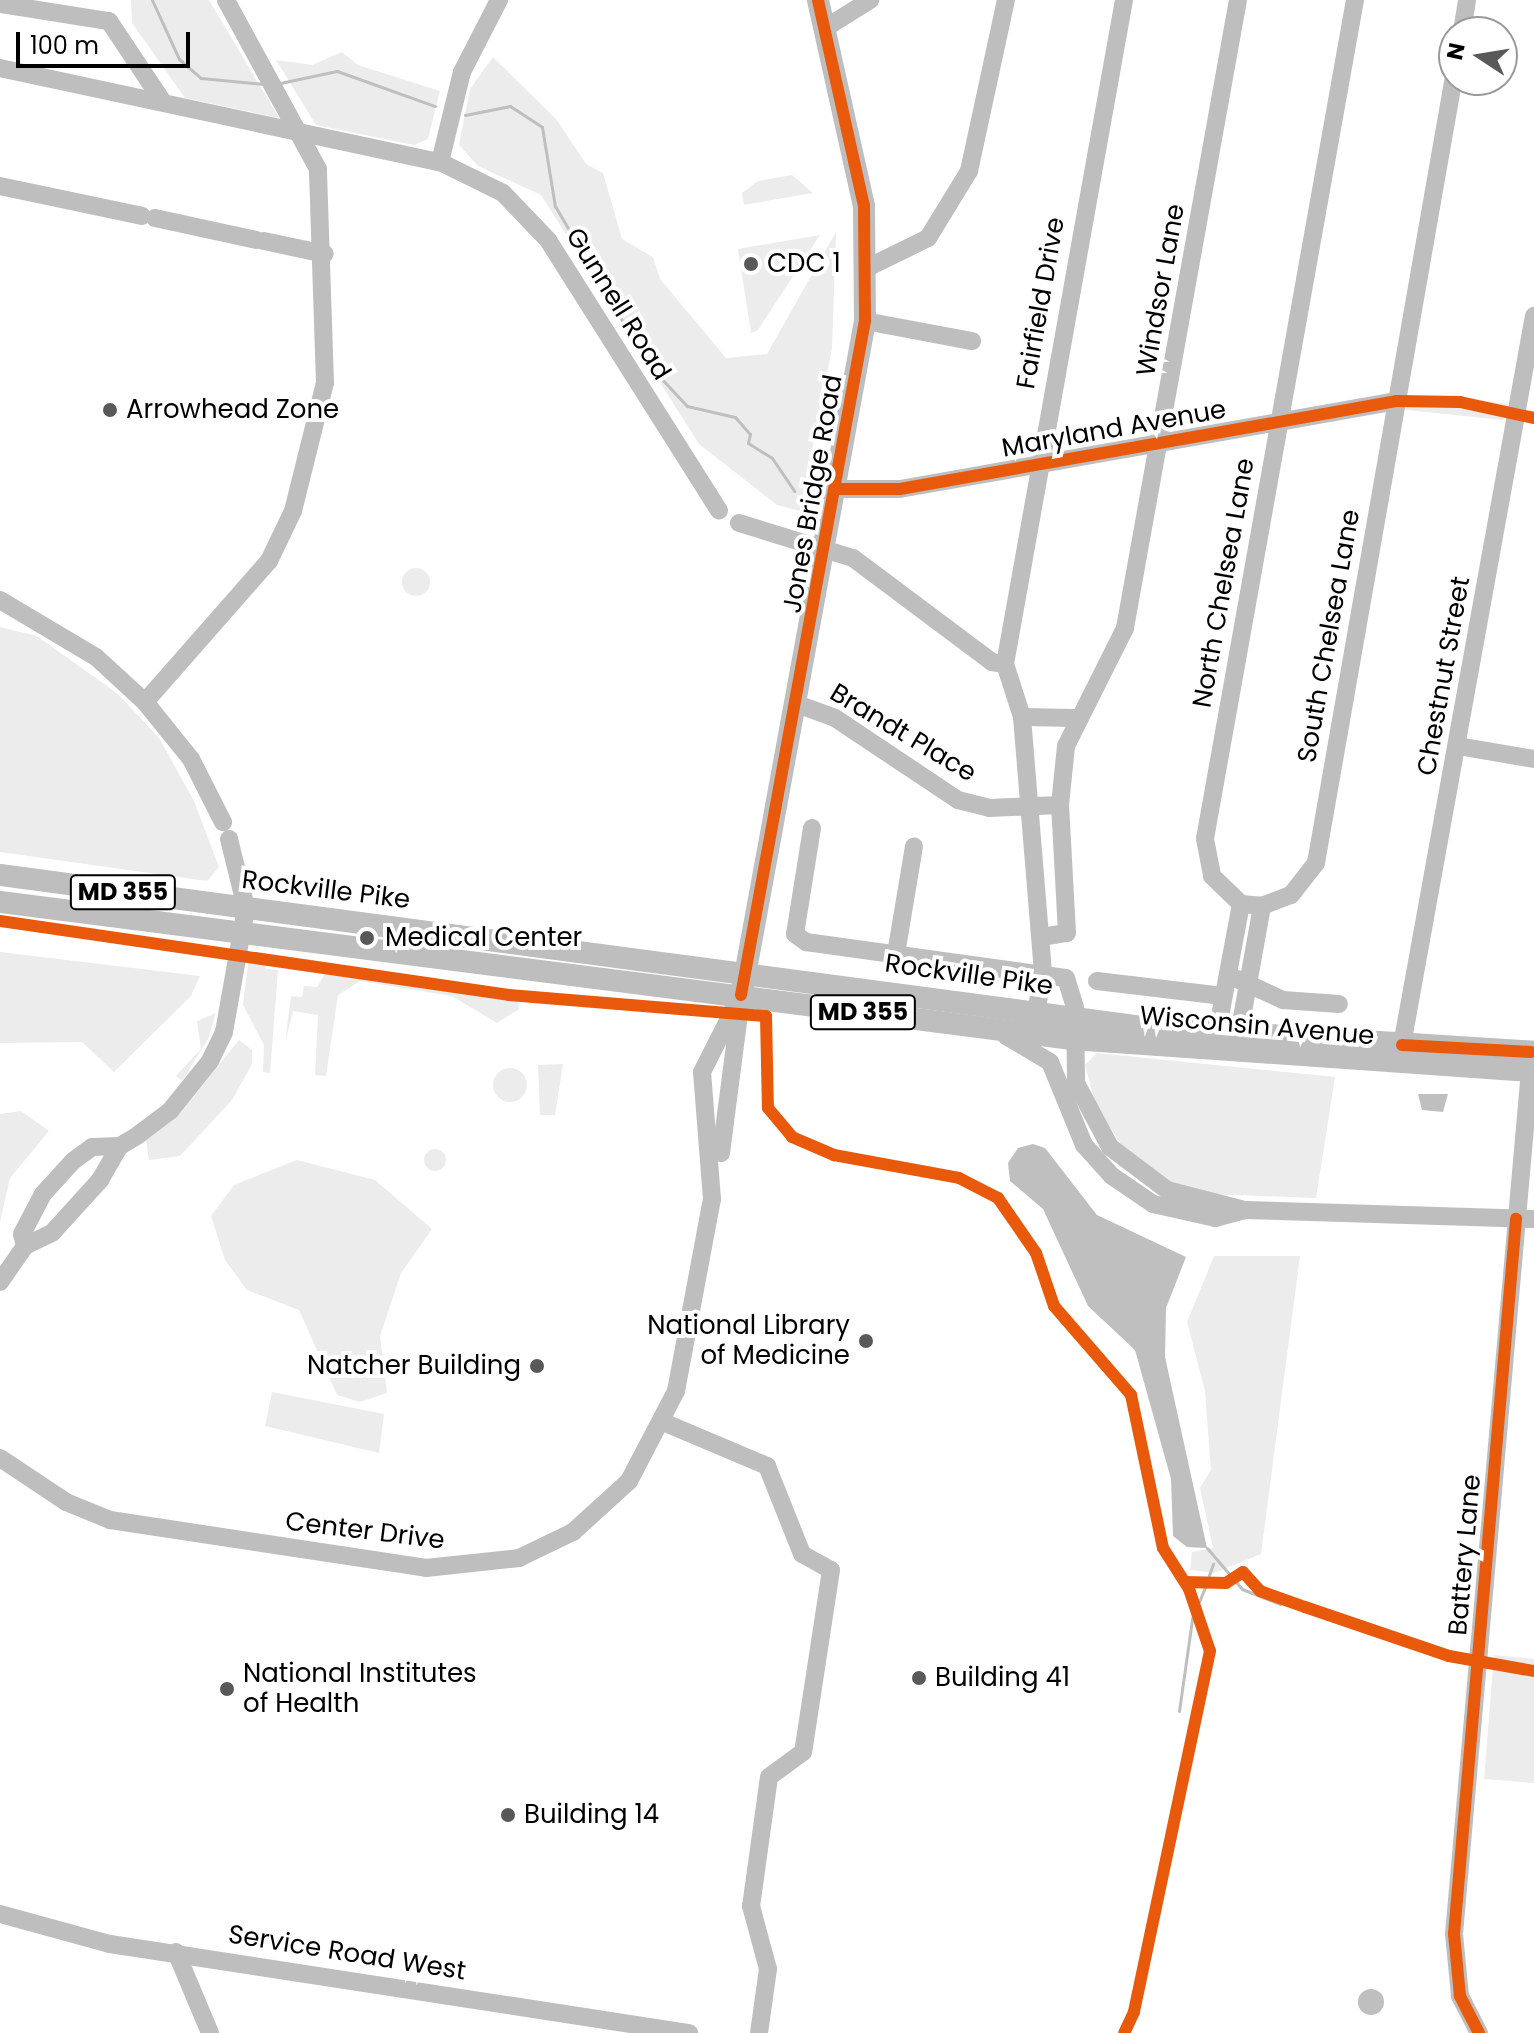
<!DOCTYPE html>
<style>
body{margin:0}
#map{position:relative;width:1534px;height:2033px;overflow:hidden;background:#fff;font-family:Poppins,sans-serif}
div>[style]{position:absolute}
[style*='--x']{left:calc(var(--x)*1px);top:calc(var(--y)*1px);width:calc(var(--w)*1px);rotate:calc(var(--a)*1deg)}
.green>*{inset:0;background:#ececec}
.round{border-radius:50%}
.water>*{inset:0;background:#bfbfbf}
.stream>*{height:3px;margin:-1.5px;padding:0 1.5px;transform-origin:1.5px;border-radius:1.5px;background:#bfbfbf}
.minor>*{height:18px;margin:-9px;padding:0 9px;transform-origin:9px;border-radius:9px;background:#bebebe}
.major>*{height:22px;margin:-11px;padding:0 11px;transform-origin:11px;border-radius:11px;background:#bebebe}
.cycleway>*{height:12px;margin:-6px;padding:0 6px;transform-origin:6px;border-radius:6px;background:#e8590c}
.dots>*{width:22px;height:22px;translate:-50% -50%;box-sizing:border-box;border:4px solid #fff;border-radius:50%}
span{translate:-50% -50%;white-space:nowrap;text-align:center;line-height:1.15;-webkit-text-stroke:8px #fff;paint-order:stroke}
.shield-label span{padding:2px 6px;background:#fff;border:2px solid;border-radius:6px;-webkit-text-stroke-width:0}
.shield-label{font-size:24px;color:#000;font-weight:700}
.poi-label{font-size:26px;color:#000}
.left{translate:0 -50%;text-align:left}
.right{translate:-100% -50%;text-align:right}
.street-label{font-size:26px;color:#000}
.north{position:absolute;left:1438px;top:16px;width:80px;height:80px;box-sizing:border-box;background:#fff;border:2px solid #999;border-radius:50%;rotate:282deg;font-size:22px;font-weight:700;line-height:32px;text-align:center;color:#000}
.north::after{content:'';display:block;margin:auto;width:28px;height:36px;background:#595959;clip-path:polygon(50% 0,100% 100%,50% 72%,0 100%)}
.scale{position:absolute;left:16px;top:32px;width:174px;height:36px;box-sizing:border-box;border:4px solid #000;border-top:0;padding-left:10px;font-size:24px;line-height:28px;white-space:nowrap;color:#000;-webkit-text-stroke:6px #fff;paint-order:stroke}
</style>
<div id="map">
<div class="green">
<i style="clip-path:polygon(131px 0,209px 0,279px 118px,185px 98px,132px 23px)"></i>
<i style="clip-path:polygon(342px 52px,358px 65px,440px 91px,428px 139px,414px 145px,316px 125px,276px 60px,312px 65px)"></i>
<i style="clip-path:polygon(493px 57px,557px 120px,586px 164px,603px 173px,622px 239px,653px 257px,660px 279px,726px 358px,767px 354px,836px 232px,832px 349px,800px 511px,777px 505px,699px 444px,541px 195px,478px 166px,459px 145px,470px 89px)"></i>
<i style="clip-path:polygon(792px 175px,813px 193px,744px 205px,742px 193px,758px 181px)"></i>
<i style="clip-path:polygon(820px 235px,758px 330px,751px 333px,738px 249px)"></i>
<i style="clip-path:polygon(1400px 395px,1461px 398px,1507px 404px,1503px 420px,1397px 409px)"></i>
<i class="round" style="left:402px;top:568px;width:28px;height:28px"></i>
<i style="clip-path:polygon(0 627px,37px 636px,118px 694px,159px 738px,194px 801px,219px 867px,207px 881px,0 852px)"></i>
<i style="clip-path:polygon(0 952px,200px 976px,191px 996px,114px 1072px,82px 1042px,0 1043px)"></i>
<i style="clip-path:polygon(249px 956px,267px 959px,266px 969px,278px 970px,270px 1073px,263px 1072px,264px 1045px,243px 1005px)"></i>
<i style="clip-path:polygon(313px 964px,518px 999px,519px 1009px,497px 1023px,452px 996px,360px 981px,338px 995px,326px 1076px,315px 1075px,318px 1015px,293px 1011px,285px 1043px,291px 996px,302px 997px,304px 986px,317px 987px,325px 974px)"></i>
<i style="clip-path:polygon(216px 1013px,208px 1039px,182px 1081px,176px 1076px,201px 1049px,197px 1021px)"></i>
<i style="clip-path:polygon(239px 1040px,252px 1050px,252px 1064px,232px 1100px,180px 1156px,149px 1160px,146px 1140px,182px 1111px)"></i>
<i style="clip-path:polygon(1097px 1053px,1335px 1077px,1316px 1198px,1207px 1194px,1167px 1182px,1125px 1150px,1096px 1106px,1085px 1065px)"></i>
<i style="clip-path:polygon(563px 1064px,555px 1115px,540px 1115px,538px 1065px)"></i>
<i class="round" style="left:493px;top:1068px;width:34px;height:34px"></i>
<i style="clip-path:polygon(21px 1111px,49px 1131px,10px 1178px,0 1222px,0 1114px)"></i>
<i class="round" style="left:424px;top:1149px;width:22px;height:22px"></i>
<i style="clip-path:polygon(297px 1160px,375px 1180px,432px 1229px,401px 1273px,380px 1336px,387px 1393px,360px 1402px,337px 1395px,299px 1310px,247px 1290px,225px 1260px,211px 1216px,234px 1185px)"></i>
<i style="clip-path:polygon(1214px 1256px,1300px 1256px,1261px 1554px,1214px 1573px,1190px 1570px,1192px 1552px,1213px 1548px,1200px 1488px,1211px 1470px,1205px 1391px,1187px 1322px)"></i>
<i style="clip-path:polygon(272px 1392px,384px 1414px,379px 1453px,265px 1426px)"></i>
<i style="clip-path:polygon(1494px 1655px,1534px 1659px,1534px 1783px,1484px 1779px)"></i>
</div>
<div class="water">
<i style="clip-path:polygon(1418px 1094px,1448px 1094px,1443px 1112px,1422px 1110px)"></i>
<i style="clip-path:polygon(1033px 1144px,1045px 1148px,1097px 1215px,1186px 1257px,1166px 1308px,1165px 1357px,1207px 1548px,1187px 1547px,1173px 1536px,1171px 1479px,1135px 1350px,1088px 1306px,1043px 1209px,1010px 1181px,1008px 1163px,1018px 1148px)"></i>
<i class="round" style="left:1358px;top:1989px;width:26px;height:26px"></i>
</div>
<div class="stream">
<i style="--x:152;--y:0;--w:65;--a:65.4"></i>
<i style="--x:179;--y:59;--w:29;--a:41"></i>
<i style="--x:201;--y:78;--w:63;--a:5.4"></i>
<i style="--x:280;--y:83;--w:58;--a:-11.9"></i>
<i style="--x:337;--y:71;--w:104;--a:19.7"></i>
<i style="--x:465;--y:115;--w:46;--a:-11.3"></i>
<i style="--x:510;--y:106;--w:38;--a:33"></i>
<i style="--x:542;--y:127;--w:80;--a:80.7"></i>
<i style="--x:555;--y:206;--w:182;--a:59.6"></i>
<i style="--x:647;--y:363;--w:59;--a:47.1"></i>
<i style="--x:687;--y:406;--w:49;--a:12.9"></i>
<i style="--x:735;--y:417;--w:23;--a:49"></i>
<i style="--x:750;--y:434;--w:9;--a:103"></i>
<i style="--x:748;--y:443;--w:28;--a:32"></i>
<i style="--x:772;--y:458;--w:40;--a:56"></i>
<i style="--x:1207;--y:1548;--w:54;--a:49.5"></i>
<i style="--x:1242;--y:1589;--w:41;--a:21.5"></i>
<i style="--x:1209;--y:1575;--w:12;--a:-70"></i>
<i style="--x:1199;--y:1602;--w:18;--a:-68"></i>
<i style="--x:1179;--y:1711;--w:99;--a:-81.9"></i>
</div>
<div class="minor">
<i style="--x:1355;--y:0;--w:852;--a:100.14"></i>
<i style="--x:1205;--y:839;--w:38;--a:79"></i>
<i style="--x:1212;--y:876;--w:40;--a:44"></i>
<i style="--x:1241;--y:904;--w:21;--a:5"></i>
<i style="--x:1262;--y:906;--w:31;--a:-21"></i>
<i style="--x:1291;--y:895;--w:41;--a:-52"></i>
<i style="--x:1316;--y:863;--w:799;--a:-80.05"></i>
<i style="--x:0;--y:4;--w:110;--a:8.9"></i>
<i style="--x:109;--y:21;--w:97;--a:56.3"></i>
<i style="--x:827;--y:27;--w:51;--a:-32.1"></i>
<i style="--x:1462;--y:32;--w:32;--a:-81"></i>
<i style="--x:0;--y:68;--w:450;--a:12.1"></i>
<i style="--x:440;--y:162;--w:70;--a:26.2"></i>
<i style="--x:503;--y:193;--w:65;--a:46.2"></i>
<i style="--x:548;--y:240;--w:320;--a:57.7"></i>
<i style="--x:440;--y:162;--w:93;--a:-76.3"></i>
<i style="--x:462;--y:72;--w:81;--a:-62.8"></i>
<i style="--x:0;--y:186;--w:145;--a:11.9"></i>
<i style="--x:155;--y:218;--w:104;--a:12.2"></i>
<i style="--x:264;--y:241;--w:62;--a:12"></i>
<i style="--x:867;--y:268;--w:68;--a:-26.2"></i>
<i style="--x:928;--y:238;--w:79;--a:-58.5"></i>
<i style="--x:969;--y:171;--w:175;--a:-77.8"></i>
<i style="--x:865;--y:321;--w:109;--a:10.6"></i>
<i style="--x:837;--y:489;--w:63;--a:0"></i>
<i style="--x:900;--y:489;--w:505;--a:-10.04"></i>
<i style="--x:739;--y:523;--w:119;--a:17.1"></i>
<i style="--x:853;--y:558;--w:174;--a:36.8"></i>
<i style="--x:992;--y:662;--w:13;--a:9"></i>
<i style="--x:1005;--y:664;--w:56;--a:72.2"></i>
<i style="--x:1022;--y:717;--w:257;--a:85.3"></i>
<i style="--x:1043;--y:973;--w:41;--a:99.9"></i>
<i style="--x:0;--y:600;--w:112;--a:30.7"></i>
<i style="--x:96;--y:657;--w:67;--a:42.6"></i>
<i style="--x:145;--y:702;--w:73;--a:51.1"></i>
<i style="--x:191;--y:759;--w:71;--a:63.1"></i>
<i style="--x:1005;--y:664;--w:675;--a:-79.84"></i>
<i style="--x:145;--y:702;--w:188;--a:-48.7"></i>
<i style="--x:269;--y:561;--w:55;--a:-64.4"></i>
<i style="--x:293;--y:511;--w:132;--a:-76"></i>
<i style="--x:325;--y:383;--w:214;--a:-91.9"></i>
<i style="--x:318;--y:169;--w:192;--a:-118.6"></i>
<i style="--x:797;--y:704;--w:40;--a:20.2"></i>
<i style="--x:835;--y:718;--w:148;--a:33.7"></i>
<i style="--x:958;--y:800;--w:32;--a:14"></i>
<i style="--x:989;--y:808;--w:71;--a:-2.4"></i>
<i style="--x:1022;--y:717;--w:53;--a:1.1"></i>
<i style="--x:1458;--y:746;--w:77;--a:9.7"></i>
<i style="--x:812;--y:828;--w:107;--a:99.1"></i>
<i style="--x:795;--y:934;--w:14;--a:36"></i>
<i style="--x:806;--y:942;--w:262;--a:7.9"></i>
<i style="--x:1066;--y:978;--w:30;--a:73"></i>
<i style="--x:1075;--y:1007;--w:76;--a:89.2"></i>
<i style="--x:1076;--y:1083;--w:72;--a:62"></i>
<i style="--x:1110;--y:1147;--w:71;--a:37"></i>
<i style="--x:1167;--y:1190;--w:81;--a:14.4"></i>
<i style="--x:1241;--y:904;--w:119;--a:100.6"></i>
<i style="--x:1219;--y:1021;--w:16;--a:72"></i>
<i style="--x:1224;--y:1036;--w:21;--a:-37"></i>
<i style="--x:1241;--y:1023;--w:119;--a:-79.8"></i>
<i style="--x:1041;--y:937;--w:26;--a:-9"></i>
<i style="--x:1067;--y:933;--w:128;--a:-93.1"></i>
<i style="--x:1060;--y:805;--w:59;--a:-84.2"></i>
<i style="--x:1066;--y:746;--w:132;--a:-63.4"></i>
<i style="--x:1125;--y:628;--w:638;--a:-79.8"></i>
<i style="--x:896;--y:954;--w:109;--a:-80.5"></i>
<i style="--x:1237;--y:979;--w:51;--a:24.5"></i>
<i style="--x:1283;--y:1000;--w:56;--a:4.1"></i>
<i style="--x:1097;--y:981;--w:127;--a:6.8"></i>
<i style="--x:1006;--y:1036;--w:51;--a:30.6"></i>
<i style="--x:1050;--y:1062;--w:90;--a:67.7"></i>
<i style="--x:1084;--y:1145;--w:42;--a:47.9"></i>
<i style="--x:1112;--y:1176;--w:50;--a:34.3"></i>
<i style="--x:1153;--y:1204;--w:64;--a:12.7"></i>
<i style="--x:1215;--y:1218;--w:31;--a:-15"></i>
<i style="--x:1245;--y:1210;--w:289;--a:1.8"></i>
<i style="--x:1402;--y:1045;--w:741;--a:-79.74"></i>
<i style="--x:721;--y:1153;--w:154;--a:-82.6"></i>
<i style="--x:25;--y:1246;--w:12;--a:-104"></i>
<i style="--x:22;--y:1234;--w:45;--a:-62.3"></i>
<i style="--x:43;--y:1194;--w:45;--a:-47.7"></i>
<i style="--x:73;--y:1161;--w:24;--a:-36"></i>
<i style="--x:92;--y:1147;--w:28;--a:-2"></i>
<i style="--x:120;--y:1146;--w:21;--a:-31"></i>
<i style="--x:138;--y:1135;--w:40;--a:-37"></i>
<i style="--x:170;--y:1111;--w:64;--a:-51.3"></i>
<i style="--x:210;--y:1061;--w:32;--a:-64"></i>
<i style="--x:224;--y:1032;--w:126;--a:-79.9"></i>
<i style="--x:246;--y:908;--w:71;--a:-103.8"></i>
<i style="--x:0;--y:1282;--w:44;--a:-55.2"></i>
<i style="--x:25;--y:1246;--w:30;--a:-26"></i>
<i style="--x:52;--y:1233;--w:72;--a:-47.8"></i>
<i style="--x:100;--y:1180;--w:39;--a:-60"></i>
<i style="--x:663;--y:1422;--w:113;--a:22.9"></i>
<i style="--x:767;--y:1466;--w:95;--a:68.3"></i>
<i style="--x:802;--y:1554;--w:33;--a:29"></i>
<i style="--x:831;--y:1570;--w:184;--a:98.7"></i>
<i style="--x:803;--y:1752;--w:42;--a:143.7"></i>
<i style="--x:769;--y:1777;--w:130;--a:97.9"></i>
<i style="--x:751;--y:1906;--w:65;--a:74.9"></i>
<i style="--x:768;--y:1969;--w:65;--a:98"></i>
<i style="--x:0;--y:1458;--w:79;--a:33.7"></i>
<i style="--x:66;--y:1502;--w:48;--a:22.2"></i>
<i style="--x:110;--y:1520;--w:320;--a:8.6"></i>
<i style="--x:426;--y:1568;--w:94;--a:-6.1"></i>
<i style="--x:519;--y:1558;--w:60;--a:-25.7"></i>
<i style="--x:573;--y:1532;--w:76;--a:-42.3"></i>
<i style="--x:629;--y:1481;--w:102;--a:-62.4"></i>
<i style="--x:676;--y:1391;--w:195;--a:-79.4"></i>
<i style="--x:712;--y:1199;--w:127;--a:-94.5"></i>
<i style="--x:702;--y:1072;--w:86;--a:-63.1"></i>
<i style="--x:0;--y:1914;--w:114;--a:15.3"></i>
<i style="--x:110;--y:1944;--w:586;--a:8.74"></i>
<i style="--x:176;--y:1952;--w:88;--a:67.2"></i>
<i style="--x:1479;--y:2033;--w:42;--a:-117.2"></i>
<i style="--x:1460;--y:1996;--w:62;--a:-95.5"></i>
<i style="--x:1454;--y:1934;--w:878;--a:-84.97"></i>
</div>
<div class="major">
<i style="--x:0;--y:875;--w:1152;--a:7.58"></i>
<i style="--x:1142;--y:1027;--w:393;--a:3.6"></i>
<i style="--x:0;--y:902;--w:1081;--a:7.28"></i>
<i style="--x:1072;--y:1039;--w:463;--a:4"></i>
<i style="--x:743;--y:986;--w:676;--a:-79.6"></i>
<i style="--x:865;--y:321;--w:115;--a:-90.5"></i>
<i style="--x:864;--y:206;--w:211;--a:-102.6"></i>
</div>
<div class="cycleway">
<i style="--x:837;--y:489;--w:63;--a:0"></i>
<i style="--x:900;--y:489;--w:505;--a:-10.04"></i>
<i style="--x:1397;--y:401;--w:63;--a:0.9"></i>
<i style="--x:1460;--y:402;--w:76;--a:12.2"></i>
<i style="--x:0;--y:921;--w:514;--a:8.27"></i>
<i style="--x:509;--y:995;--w:258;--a:4.7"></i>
<i style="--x:766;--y:1016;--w:92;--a:88.8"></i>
<i style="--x:768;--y:1108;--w:38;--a:50"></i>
<i style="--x:792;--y:1137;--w:46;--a:23.2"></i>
<i style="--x:834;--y:1155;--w:127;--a:10.4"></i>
<i style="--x:959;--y:1178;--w:44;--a:27.1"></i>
<i style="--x:998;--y:1198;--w:67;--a:55.4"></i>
<i style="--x:1036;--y:1253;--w:56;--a:71.2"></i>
<i style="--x:1054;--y:1306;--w:118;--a:49.1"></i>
<i style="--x:1131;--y:1395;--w:156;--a:78.2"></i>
<i style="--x:1163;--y:1548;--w:49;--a:57.6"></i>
<i style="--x:1189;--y:1589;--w:65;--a:71.3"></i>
<i style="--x:1210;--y:1651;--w:369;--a:101.9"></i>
<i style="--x:1134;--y:2012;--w:23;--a:115"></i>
<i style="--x:741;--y:995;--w:685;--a:-79.58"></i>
<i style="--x:865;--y:321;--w:115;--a:-90.5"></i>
<i style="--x:864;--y:206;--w:211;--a:-102.6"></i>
<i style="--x:1402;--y:1045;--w:129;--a:3.1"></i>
<i style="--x:1185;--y:1582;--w:41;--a:1.4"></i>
<i style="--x:1226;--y:1583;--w:20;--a:-33"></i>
<i style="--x:1243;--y:1572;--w:25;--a:48"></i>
<i style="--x:1260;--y:1591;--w:48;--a:19.6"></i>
<i style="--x:1305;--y:1607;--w:152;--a:18.8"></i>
<i style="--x:1449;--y:1656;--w:86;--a:10"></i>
<i style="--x:1479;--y:2033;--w:42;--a:-117.2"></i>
<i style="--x:1460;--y:1996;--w:62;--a:-95.5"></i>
<i style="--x:1454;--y:1934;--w:718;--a:-85.04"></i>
</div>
<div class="dots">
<i style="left:751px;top:264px;background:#595959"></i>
<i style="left:110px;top:410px;background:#595959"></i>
<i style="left:367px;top:938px;background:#595959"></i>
<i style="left:866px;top:1341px;background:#595959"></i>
<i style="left:537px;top:1366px;background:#595959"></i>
<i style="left:919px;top:1678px;background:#595959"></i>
<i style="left:227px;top:1689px;background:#595959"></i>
<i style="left:508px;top:1815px;background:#595959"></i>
</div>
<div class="shield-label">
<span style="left:123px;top:892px">MD 355</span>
<span style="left:863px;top:1012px">MD 355</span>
</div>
<div class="poi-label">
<span class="left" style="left:767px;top:264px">CDC 1</span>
<span class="left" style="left:126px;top:410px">Arrowhead Zone</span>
<span class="left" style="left:385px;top:938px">Medical Center</span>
<span class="right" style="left:850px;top:1341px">National Library<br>of Medicine</span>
<span class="right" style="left:521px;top:1366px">Natcher Building</span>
<span class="left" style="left:243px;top:1689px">National Institutes<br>of Health</span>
<span class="left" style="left:935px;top:1678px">Building 41</span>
<span class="left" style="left:524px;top:1815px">Building 14</span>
</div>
<div class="street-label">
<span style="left:1161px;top:290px;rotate:-80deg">Windsor Lane</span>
<span style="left:1041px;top:303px;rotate:-80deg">Fairfield Drive</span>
<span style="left:618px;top:304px;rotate:58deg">Gunnell Road</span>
<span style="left:1114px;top:429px;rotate:-10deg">Maryland Avenue</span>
<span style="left:813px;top:494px;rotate:-80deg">Jones Bridge Road</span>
<span style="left:1224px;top:583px;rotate:-80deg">North Chelsea Lane</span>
<span style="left:1329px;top:636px;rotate:-80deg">South Chelsea Lane</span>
<span style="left:1444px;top:676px;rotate:-80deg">Chestnut Street</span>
<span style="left:903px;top:733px;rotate:31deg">Brandt Place</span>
<span style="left:326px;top:890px;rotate:7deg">Rockville Pike</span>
<span style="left:969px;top:975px;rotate:8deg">Rockville Pike</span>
<span style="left:1257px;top:1026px;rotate:5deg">Wisconsin Avenue</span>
<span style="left:365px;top:1531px;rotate:7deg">Center Drive</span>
<span style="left:1465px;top:1555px;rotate:-85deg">Battery Lane</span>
<span style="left:347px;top:1953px;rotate:9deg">Service Road West</span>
</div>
<div class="north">N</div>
<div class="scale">100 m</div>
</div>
